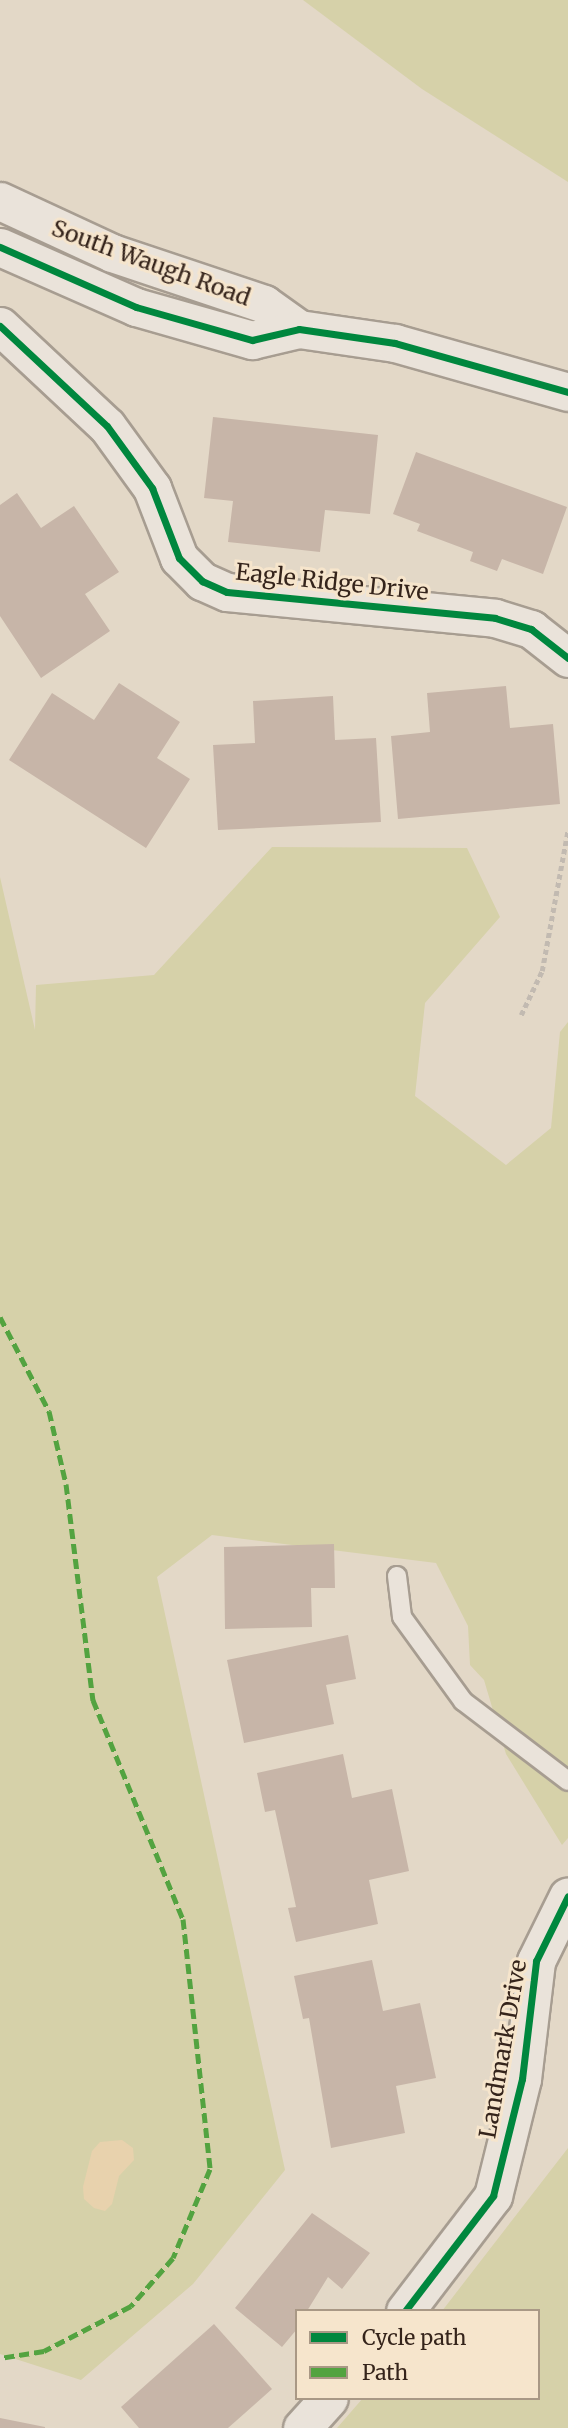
<!DOCTYPE html>
<style>
body{margin:0}
#map{position:relative;width:568px;height:2428px;overflow:hidden;background:#e3d8c7;font-family:Merriweather,serif}
div>[style]{position:absolute}
[style*='--x']{left:calc(var(--x)*1px);top:calc(var(--y)*1px);width:calc(var(--w)*1px);rotate:calc(var(--a)*1deg)}
.green>*{inset:0;background:#d6d1a9}
.sand>*{inset:0;background:#e8d2ad}
.building>*{inset:0;background:#c7b5a8}
.path>*{height:4.5px;margin-top:-2.25px;transform-origin:0;background:repeating-linear-gradient(90deg,#c2bab1 0 5px,transparent 0 8.5px)}
.roads{filter:drop-shadow(2px 0 #a79d91) drop-shadow(-2px 0 #a79d91) drop-shadow(0 2px #a79d91) drop-shadow(0 -2px #a79d91)}
.service>*{height:18px;margin:-9px;padding:0 9px;transform-origin:9px;border-radius:9px;background:#eae3da}
.minor>*{height:37px;margin:-18.5px;padding:0 18.5px;transform-origin:18.5px;border-radius:18.5px;background:#eae3da}
.quiet>*{height:5px;margin-top:-2.5px;transform-origin:0;background:repeating-linear-gradient(90deg,#53a340 0 10px,transparent 0 15px)}
.cycleway>*{height:7px;margin:-3.5px;padding:0 3.5px;transform-origin:3.5px;border-radius:3.5px;background:#00873e}
span{translate:-50% -50%;white-space:nowrap;text-align:center;line-height:1.15;-webkit-text-stroke:6px #f6e5cc;paint-order:stroke}
.street-label{font-size:23px;color:#35241b}
.legend{position:absolute;left:295px;top:2309px;width:245px;height:91px;box-sizing:border-box;background:#f6e5cc;border:2px solid #a99885;margin:0;padding:9px 12px;list-style:none;font-size:21px;color:#35241b}
.legend li{display:flex;align-items:center;gap:14px;height:35px}
.legend b{width:35px;border:2px solid #a99885}
</style>
<div id="map">
<div class="green">
<i style="clip-path:polygon(303px 0,568px 0,568px 182px,422px 89px)"></i>
<i style="clip-path:polygon(272px 847px,467px 848px,500px 917px,425px 1003px,415px 1096px,506px 1165px,551px 1128px,560px 1032px,568px 1022px,568px 1838px,562px 1845px,506px 1754px,484px 1680px,470px 1665px,468px 1626px,436px 1563px,212px 1535px,157px 1577px,285px 2170px,193px 2284px,81px 2380px,0 2354px,0 877px,35px 1030px,36px 985px,154px 975px)"></i>
<i style="clip-path:polygon(568px 2148px,568px 2428px,337px 2428px,363px 2398px,538px 2398px,538px 2311px,442px 2311px)"></i>
</div>
<div class="sand">
<i style="clip-path:polygon(122px 2140px,133px 2148px,134px 2160px,119px 2176px,112px 2204px,105px 2211px,94px 2208px,84px 2199px,83px 2187px,92px 2151px,100px 2142px)"></i>
</div>
<div class="building">
<i style="clip-path:polygon(213px 417px,378px 435px,370px 514px,325px 510px,320px 552px,228px 542px,233px 501px,204px 498px)"></i>
<i style="clip-path:polygon(416px 452px,567px 507px,543px 574px,502px 559px,497px 571px,470px 561px,473px 552px,417px 531px,420px 524px,393px 514px)"></i>
<i style="clip-path:polygon(17px 493px,41px 528px,74px 506px,119px 572px,85px 594px,110px 631px,41px 678px,0 616px,0 505px)"></i>
<i style="clip-path:polygon(119px 683px,180px 722px,157px 758px,190px 779px,146px 848px,9px 760px,52px 693px,94px 720px)"></i>
<i style="clip-path:polygon(506px 686px,510px 728px,553px 724px,560px 804px,398px 819px,391px 736px,430px 732px,427px 693px)"></i>
<i style="clip-path:polygon(333px 696px,335px 740px,376px 738px,381px 822px,218px 830px,213px 745px,255px 743px,253px 701px)"></i>
<i style="clip-path:polygon(334px 1544px,335px 1588px,311px 1588px,312px 1627px,225px 1629px,224px 1547px)"></i>
<i style="clip-path:polygon(348px 1635px,356px 1679px,326px 1685px,334px 1724px,244px 1743px,227px 1660px)"></i>
<i style="clip-path:polygon(343px 1754px,352px 1798px,392px 1789px,409px 1871px,369px 1880px,378px 1924px,296px 1942px,288px 1908px,296px 1907px,275px 1810px,265px 1812px,257px 1773px)"></i>
<i style="clip-path:polygon(372px 1960px,383px 2011px,420px 2003px,436px 2078px,396px 2086px,405px 2133px,331px 2148px,309px 2018px,303px 2019px,294px 1976px)"></i>
<i style="clip-path:polygon(312px 2213px,370px 2253px,342px 2289px,328px 2277px,307px 2311px,297px 2311px,297px 2329px,282px 2347px,235px 2308px)"></i>
<i style="clip-path:polygon(214px 2324px,272px 2389px,228px 2428px,139px 2428px,121px 2407px)"></i>
<i style="clip-path:polygon(0 2418px,45px 2427px,45px 2428px,0 2428px)"></i>
</div>
<div class="path">
<i style="--x:521;--y:1015;--w:49;--a:-64.5"></i>
<i style="--x:542;--y:971;--w:143;--a:-79.6"></i>
</div>
<div class="roads">
<div class="service">
<i style="--x:397;--y:1576;--w:41;--a:83"></i>
<i style="--x:402;--y:1617;--w:104;--a:54"></i>
<i style="--x:463;--y:1701;--w:132;--a:37.3"></i>
</div>
<div class="minor">
<i style="--x:0;--y:201;--w:123;--a:24.9"></i>
<i style="--x:112;--y:253;--w:160;--a:18.5"></i>
<i style="--x:264;--y:304;--w:43;--a:35.5"></i>
<i style="--x:0;--y:247;--w:149;--a:23.8"></i>
<i style="--x:136;--y:307;--w:121;--a:15.9"></i>
<i style="--x:252;--y:340;--w:48;--a:-13.2"></i>
<i style="--x:299;--y:329;--w:97;--a:8.3"></i>
<i style="--x:395;--y:343;--w:180;--a:15.8"></i>
<i style="--x:0;--y:326;--w:146;--a:43.1"></i>
<i style="--x:107;--y:426;--w:77;--a:54"></i>
<i style="--x:152;--y:488;--w:75;--a:68.9"></i>
<i style="--x:179;--y:558;--w:33;--a:45"></i>
<i style="--x:202;--y:581;--w:27;--a:24"></i>
<i style="--x:227;--y:592;--w:269;--a:5.5"></i>
<i style="--x:495;--y:618;--w:38;--a:17"></i>
<i style="--x:531;--y:629;--w:47;--a:38.1"></i>
<i style="--x:405;--y:2311;--w:145;--a:-52.6"></i>
<i style="--x:493;--y:2196;--w:121;--a:-76.1"></i>
<i style="--x:522;--y:2079;--w:119;--a:-83.2"></i>
<i style="--x:536;--y:1961;--w:72;--a:-63.8"></i>
<i style="--x:302;--y:2428;--w:40;--a:-48"></i>
</div>
</div>
<div class="quiet">
<i style="--x:0;--y:1317;--w:106;--a:62.5"></i>
<i style="--x:49;--y:1411;--w:75;--a:76.9"></i>
<i style="--x:66;--y:1484;--w:218;--a:82.9"></i>
<i style="--x:93;--y:1700;--w:237;--a:67.7"></i>
<i style="--x:183;--y:1919;--w:251;--a:83.8"></i>
<i style="--x:210;--y:2169;--w:96;--a:112.6"></i>
<i style="--x:173;--y:2258;--w:64;--a:131.2"></i>
<i style="--x:131;--y:2306;--w:98;--a:152.7"></i>
<i style="--x:44;--y:2351;--w:45;--a:171"></i>
</div>
<div class="cycleway">
<i style="--x:0;--y:247;--w:149;--a:23.8"></i>
<i style="--x:136;--y:307;--w:121;--a:15.9"></i>
<i style="--x:252;--y:340;--w:48;--a:-13.2"></i>
<i style="--x:299;--y:329;--w:97;--a:8.3"></i>
<i style="--x:395;--y:343;--w:180;--a:15.8"></i>
<i style="--x:0;--y:326;--w:146;--a:43.1"></i>
<i style="--x:107;--y:426;--w:77;--a:54"></i>
<i style="--x:152;--y:488;--w:75;--a:68.9"></i>
<i style="--x:179;--y:558;--w:33;--a:45"></i>
<i style="--x:202;--y:581;--w:27;--a:24"></i>
<i style="--x:227;--y:592;--w:269;--a:5.5"></i>
<i style="--x:495;--y:618;--w:38;--a:17"></i>
<i style="--x:531;--y:629;--w:47;--a:38.1"></i>
<i style="--x:405;--y:2311;--w:145;--a:-52.6"></i>
<i style="--x:493;--y:2196;--w:121;--a:-76.1"></i>
<i style="--x:522;--y:2079;--w:119;--a:-83.2"></i>
<i style="--x:536;--y:1961;--w:72;--a:-63.8"></i>
</div>
<div class="street-label">
<span style="left:151px;top:263px;rotate:20deg">South Waugh Road</span>
<span style="left:332px;top:582px;rotate:6deg">Eagle Ridge Drive</span>
<span style="left:503px;top:2049px;rotate:-80deg">Landmark Drive</span>
</div>
<ul class="legend">
<li><b style="height:9px;background:#00873e"></b>Cycle path</li>
<li><b style="height:9px;background:#53a340"></b>Path</li>
</ul>
</div>
